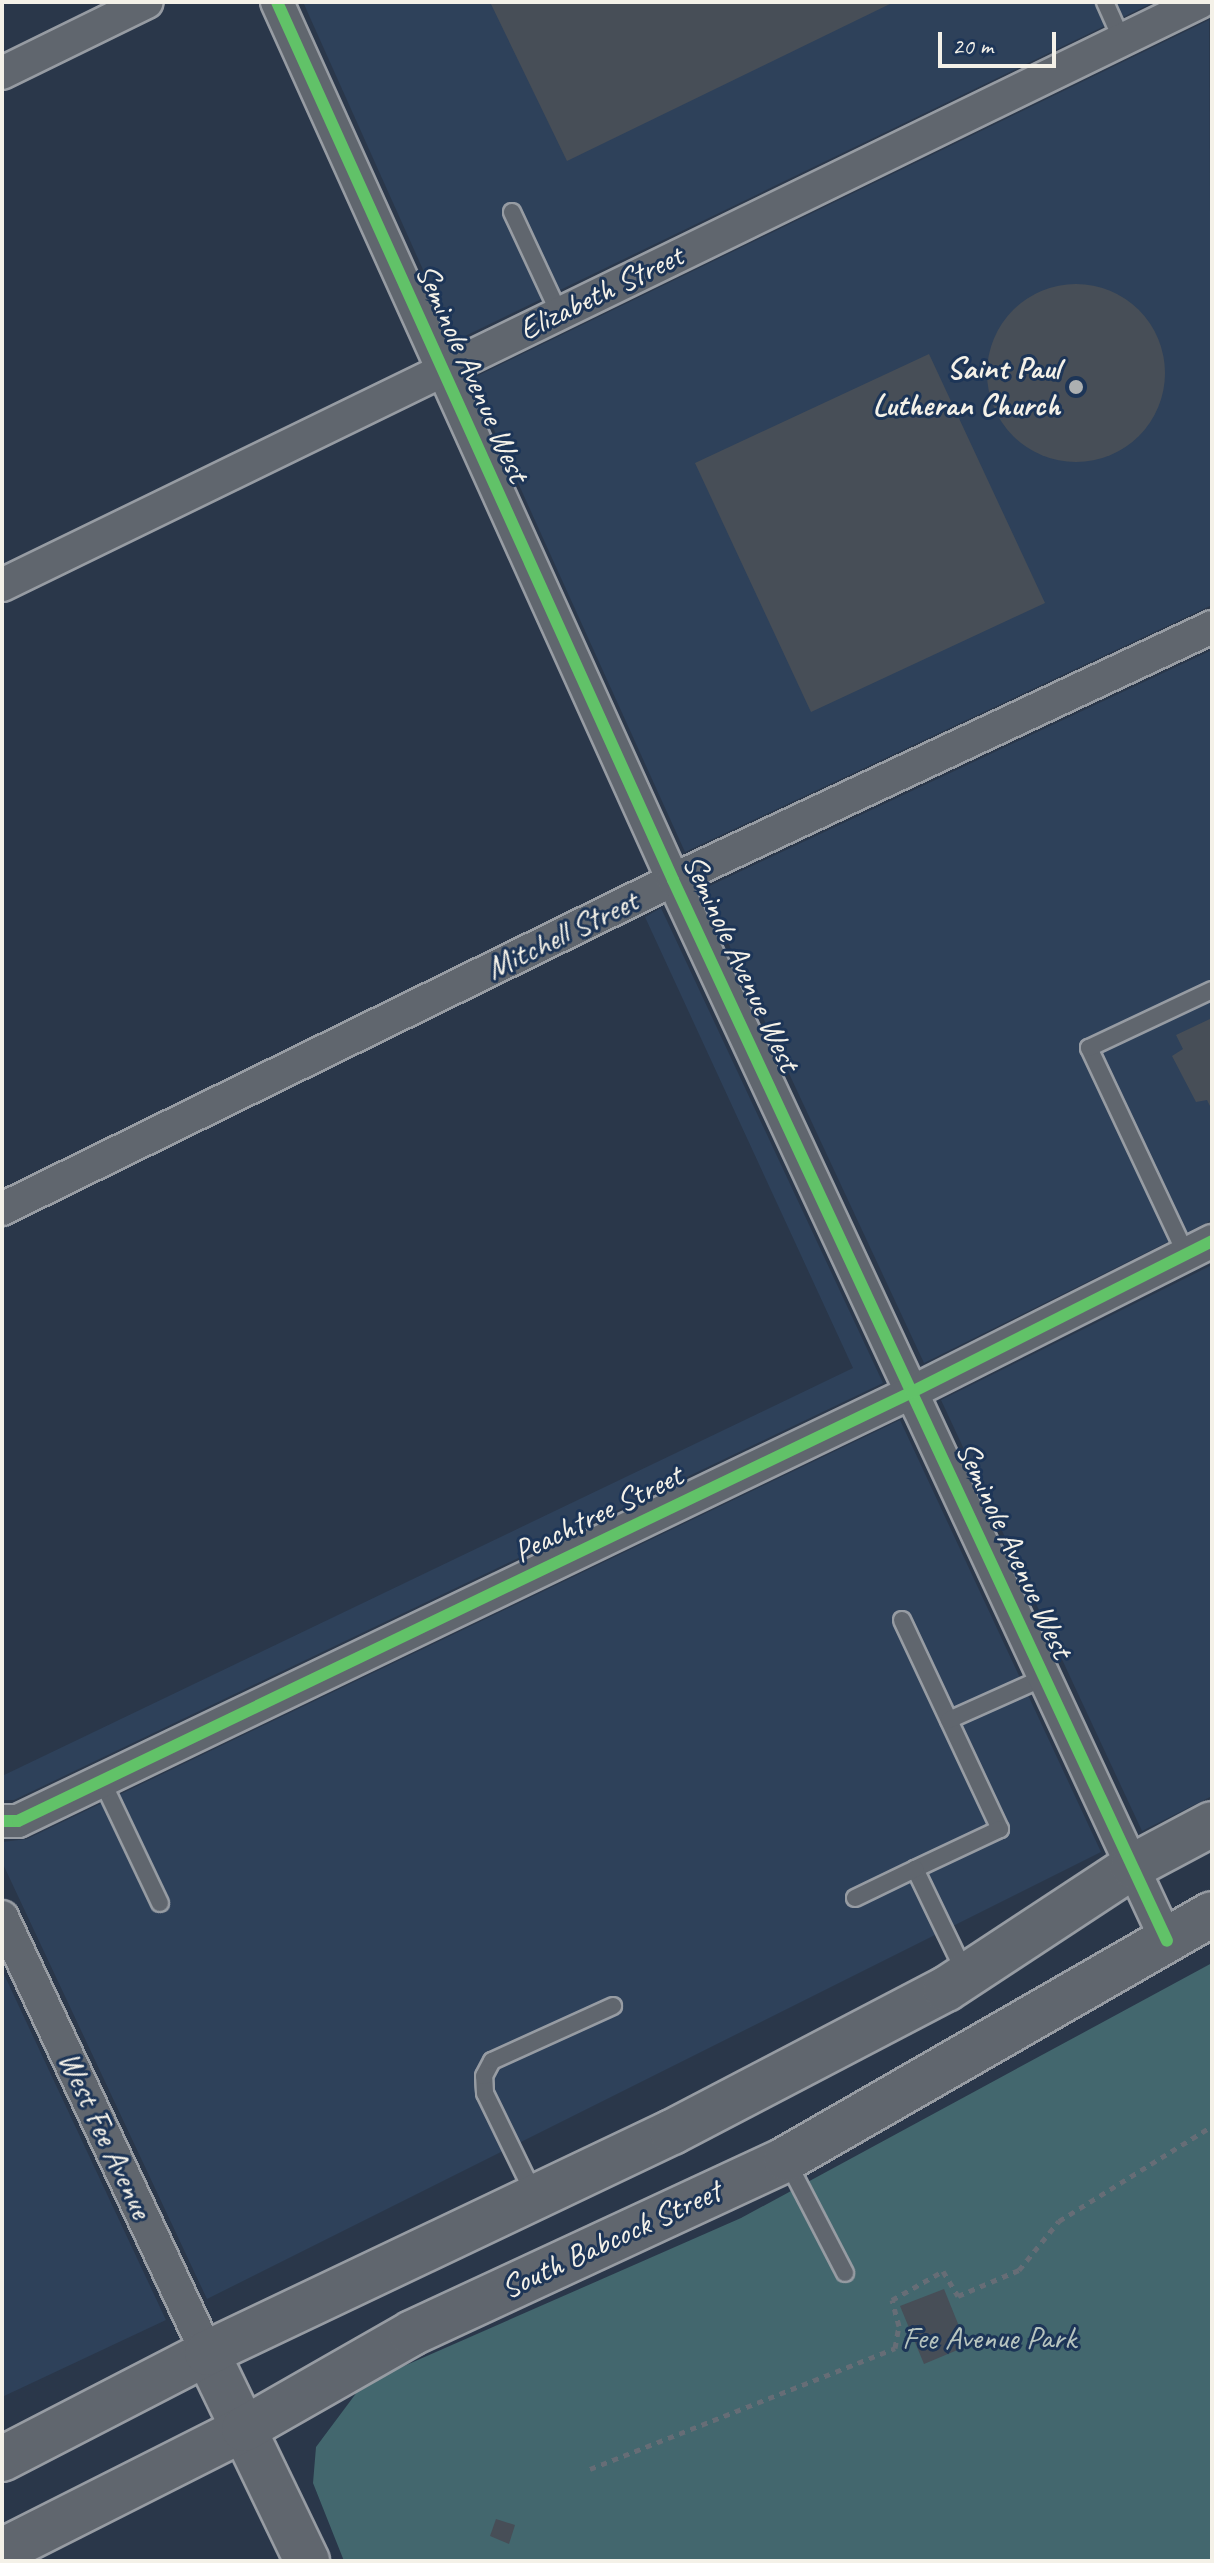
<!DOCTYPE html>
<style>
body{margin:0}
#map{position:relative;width:1214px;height:2563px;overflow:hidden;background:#2a374a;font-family:Caveat,sans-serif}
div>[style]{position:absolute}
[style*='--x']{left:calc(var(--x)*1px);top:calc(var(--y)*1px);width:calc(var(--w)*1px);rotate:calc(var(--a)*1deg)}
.built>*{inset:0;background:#2e415a}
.green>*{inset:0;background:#43676e}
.building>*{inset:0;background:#474e57}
.round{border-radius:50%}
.path>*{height:5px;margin-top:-2.5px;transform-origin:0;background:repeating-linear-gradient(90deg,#666d76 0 6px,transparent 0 12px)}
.roads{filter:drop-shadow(2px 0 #979ca3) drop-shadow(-2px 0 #979ca3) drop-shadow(0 2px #979ca3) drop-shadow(0 -2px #979ca3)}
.lane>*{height:16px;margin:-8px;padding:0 8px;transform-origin:8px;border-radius:8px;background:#60666e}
.street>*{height:32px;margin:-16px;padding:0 16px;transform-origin:16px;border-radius:16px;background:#60666e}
.secondary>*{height:44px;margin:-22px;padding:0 22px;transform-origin:22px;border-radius:22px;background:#60666e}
.cycleway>*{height:12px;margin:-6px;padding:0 6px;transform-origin:6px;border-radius:6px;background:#61c268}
.dots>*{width:22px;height:22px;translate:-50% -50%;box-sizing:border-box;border:4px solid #1d3557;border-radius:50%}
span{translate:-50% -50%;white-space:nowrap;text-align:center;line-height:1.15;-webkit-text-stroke:6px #1d3557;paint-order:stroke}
.street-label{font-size:32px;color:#f4f1e8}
.poi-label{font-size:32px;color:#f4f1e8;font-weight:700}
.right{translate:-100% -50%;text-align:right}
.park-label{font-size:32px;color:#b7c4bf}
.frame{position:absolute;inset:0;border:4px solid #f4f1e8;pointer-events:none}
.scale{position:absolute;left:938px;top:32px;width:118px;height:36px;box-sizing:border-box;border:4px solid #f4f1e8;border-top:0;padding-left:10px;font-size:24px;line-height:28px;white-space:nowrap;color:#f4f1e8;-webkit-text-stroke:6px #1d3557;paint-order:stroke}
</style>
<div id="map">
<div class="built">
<i style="clip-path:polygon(303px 2px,1154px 2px,455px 341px)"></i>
<i style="clip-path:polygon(1209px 20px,1212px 605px,685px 852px,471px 379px)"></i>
<i style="clip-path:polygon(1212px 650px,1212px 1220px,924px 1363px,703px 889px)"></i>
<i style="clip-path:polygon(661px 908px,883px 1383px,14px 1800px,2px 1800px,2px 1776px,853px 1368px,645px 917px)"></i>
<i style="clip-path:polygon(1212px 1265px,1212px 1796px,1142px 1831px,941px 1400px)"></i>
<i style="clip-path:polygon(900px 1420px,1101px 1852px,207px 2299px,2px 1862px,2px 1842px,27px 1839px)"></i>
<i style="clip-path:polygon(2px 1970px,166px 2320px,2px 2397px)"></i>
</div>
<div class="green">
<i style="clip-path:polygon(1212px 1963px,1212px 2561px,344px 2561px,313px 2483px,316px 2447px,363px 2384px,741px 2218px)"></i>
</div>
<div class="building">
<i style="clip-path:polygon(490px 2px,894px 2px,567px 161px)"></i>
<i class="round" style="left:987px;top:284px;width:178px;height:178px"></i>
<i style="clip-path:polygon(929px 354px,1045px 603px,811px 712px,695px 463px)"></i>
<i style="clip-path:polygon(1212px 1018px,1212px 1110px,1207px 1100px,1196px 1102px,1172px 1056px,1183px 1049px,1176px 1035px)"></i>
<i style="clip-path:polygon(944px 2289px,967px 2346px,924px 2364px,900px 2306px)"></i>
<i style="clip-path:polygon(496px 2519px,515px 2525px,509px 2544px,490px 2536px)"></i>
</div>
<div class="path">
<i style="--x:590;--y:2469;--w:328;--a:-21.6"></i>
<i style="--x:895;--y:2348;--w:22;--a:-80"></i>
<i style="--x:899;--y:2326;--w:27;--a:-105"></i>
<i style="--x:892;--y:2300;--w:59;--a:-29.6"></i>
<i style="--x:943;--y:2271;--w:29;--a:59"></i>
<i style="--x:958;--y:2296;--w:66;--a:-23.1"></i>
<i style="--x:1019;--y:2270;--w:63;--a:-50.8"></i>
<i style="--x:1059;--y:2221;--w:180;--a:-31.8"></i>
</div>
<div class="roads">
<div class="lane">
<i style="--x:1105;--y:2;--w:42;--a:65.9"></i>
<i style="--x:512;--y:212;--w:111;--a:65"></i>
<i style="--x:1186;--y:1254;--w:228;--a:-115.2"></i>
<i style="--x:1089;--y:1048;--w:136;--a:-25.2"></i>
<i style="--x:902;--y:1620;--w:231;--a:64.9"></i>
<i style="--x:1000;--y:1829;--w:94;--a:154.8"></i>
<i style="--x:915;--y:1869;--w:118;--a:64.3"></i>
<i style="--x:949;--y:1720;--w:105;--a:-24.1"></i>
<i style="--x:102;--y:1781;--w:135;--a:64.6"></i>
<i style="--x:855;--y:1898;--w:67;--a:-25.8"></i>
<i style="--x:787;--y:2161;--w:126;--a:62.6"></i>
<i style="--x:535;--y:2196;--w:114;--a:-115.9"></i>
<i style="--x:485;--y:2093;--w:17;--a:-93"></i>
<i style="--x:484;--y:2076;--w:17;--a:-62"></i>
<i style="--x:492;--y:2061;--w:133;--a:-24.4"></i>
</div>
<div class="street">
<i style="--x:277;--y:2;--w:963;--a:65.72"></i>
<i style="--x:673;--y:880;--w:1170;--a:65.03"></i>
<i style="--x:2;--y:73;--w:161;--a:-26.1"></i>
<i style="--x:2;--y:585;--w:1332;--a:-25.95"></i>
<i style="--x:2;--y:1209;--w:747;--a:-26.12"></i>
<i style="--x:673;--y:880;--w:595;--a:-25.14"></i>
<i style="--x:2;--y:1821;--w:16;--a:0"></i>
<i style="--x:18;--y:1821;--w:992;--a:-25.63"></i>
<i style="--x:912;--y:1392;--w:336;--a:-26.7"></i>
<i style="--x:2;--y:1917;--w:482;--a:64.8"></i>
</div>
<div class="secondary">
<i style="--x:207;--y:2353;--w:231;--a:64.3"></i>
<i style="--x:2;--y:2459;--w:231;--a:-27.3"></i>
<i style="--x:207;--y:2353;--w:515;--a:-25.42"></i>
<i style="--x:672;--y:2132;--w:309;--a:-27.6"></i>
<i style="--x:946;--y:1989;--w:224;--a:-33.3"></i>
<i style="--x:1133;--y:1866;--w:89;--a:-28"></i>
<i style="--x:2;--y:2551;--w:271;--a:-26.8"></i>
<i style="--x:244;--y:2429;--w:193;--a:-29.7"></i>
<i style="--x:412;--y:2333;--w:412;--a:-24.9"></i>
<i style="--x:786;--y:2159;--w:491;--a:-29.9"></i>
</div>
</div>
<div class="cycleway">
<i style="--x:277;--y:2;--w:963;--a:65.72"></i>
<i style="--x:673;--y:880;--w:1170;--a:65.03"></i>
<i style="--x:2;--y:1821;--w:16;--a:0"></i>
<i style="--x:18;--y:1821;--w:992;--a:-25.63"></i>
<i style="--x:912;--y:1392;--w:336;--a:-26.7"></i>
</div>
<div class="dots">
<i style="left:1076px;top:387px;background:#adb0b1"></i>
</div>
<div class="street-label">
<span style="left:601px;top:293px;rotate:-26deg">Elizabeth Street</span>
<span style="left:472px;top:373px;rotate:66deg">Seminole Avenue West</span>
<span style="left:562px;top:935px;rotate:-26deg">Mitchell Street</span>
<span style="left:741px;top:963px;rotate:65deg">Seminole Avenue West</span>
<span style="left:598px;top:1514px;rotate:-26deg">Peachtree Street</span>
<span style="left:1014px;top:1550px;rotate:65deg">Seminole Avenue West</span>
<span style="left:105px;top:2135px;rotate:65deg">West Fee Avenue</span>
<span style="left:611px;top:2240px;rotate:-25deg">South Babcock Street</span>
</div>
<div class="poi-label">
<span class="right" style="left:1060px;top:387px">Saint Paul<br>Lutheran Church</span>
</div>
<div class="park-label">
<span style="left:989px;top:2338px">Fee Avenue Park</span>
</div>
<div class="frame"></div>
<div class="scale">20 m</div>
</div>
